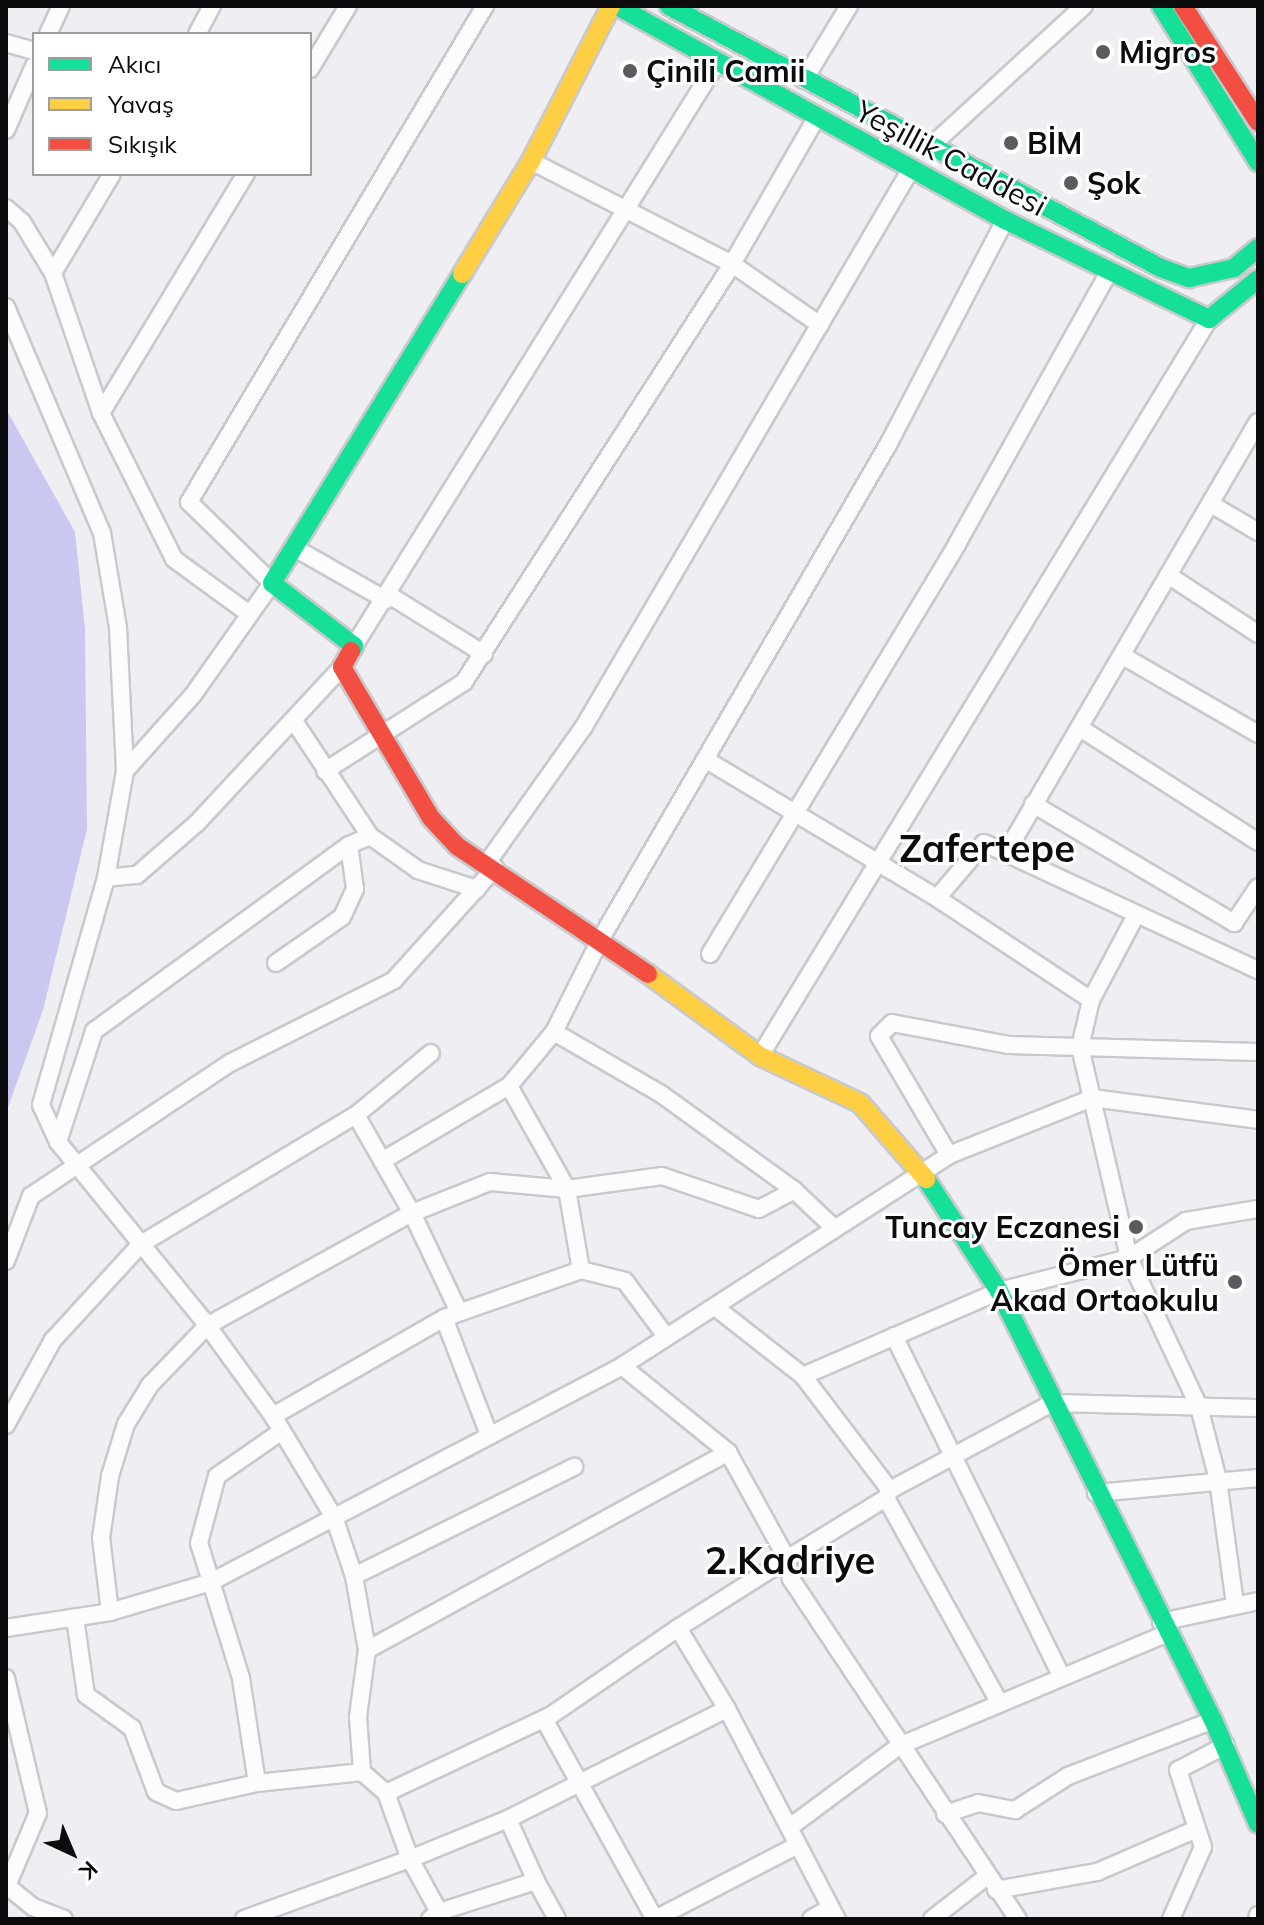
<!DOCTYPE html>
<meta charset="utf-8">
<style>
body{margin:0}
#map{position:relative;width:1264px;height:1925px;overflow:hidden;background:#eeeef3;font-family:Mulish,sans-serif}
div>[style]{position:absolute}
[style*='--x']{left:calc(var(--x)*1px);top:calc(var(--y)*1px);width:calc(var(--w)*1px);rotate:calc(var(--a)*1deg)}
.forest>*{inset:0;background:#cac7f1}
.roads{filter:drop-shadow(2px 0 #c9c9cd) drop-shadow(-2px 0 #c9c9cd) drop-shadow(0 2px #c9c9cd) drop-shadow(0 -2px #c9c9cd)}
.street>*{height:16px;margin:-8px;padding:0 8px;transform-origin:8px;border-radius:8px;background:#fcfcfd}
.fast>*{height:18px;margin:-9px;padding:0 9px;transform-origin:9px;border-radius:9px;background:#16e098}
.slow>*{height:18px;margin:-9px;padding:0 9px;transform-origin:9px;border-radius:9px;background:#ffcf43}
.jam>*{height:18px;margin:-9px;padding:0 9px;transform-origin:9px;border-radius:9px;background:#f24e42}
.dots>*{width:22px;height:22px;translate:-50% -50%;box-sizing:border-box;border:4px solid #fff;border-radius:50%}
span{translate:-50% -50%;white-space:nowrap;text-align:center;line-height:1.15;-webkit-text-stroke:6px #fff;paint-order:stroke}
.poi-label{font-size:30px;color:#0c0c0f;font-weight:700}
.left{translate:0 -50%;text-align:left}
.right{translate:-100% -50%;text-align:right}
.street-label{font-size:30px;color:#0c0c0f}
.district-label{font-size:38px;color:#0c0c0f;font-weight:700}
.frame{position:absolute;inset:0;border:8px solid #0c0c0f;pointer-events:none}
.legend{position:absolute;left:32px;top:32px;width:280px;height:144px;box-sizing:border-box;background:#fff;border:2px solid #9e9e9f;margin:0;padding:10px 14px;list-style:none;font-size:24px;color:#0c0c0f}
.legend li{display:flex;align-items:center;gap:16px;height:40px}
.legend b{width:40px;border:2px solid #9e9e9f}
.north{position:absolute;left:32px;top:1813px;width:80px;height:80px;-webkit-text-stroke:6px #fff;paint-order:stroke;rotate:136deg;font-size:22px;font-weight:700;line-height:32px;text-align:center;color:#0c0c0f}
.north::after{content:'';display:block;margin:auto;width:28px;height:36px;background:#0c0c0f;clip-path:polygon(50% 0,100% 100%,50% 72%,0 100%)}
</style>
<div id="map">
<div class="forest">
<i style="clip-path:polygon(6px 409px,75px 532px,85px 629px,87px 829px,43px 1010px,6px 1113px)"></i>
</div>
<div class="roads">
<div class="street">
<i style="--x:48;--y:34;--w:31;--a:-65"></i>
<i style="--x:197;--y:34;--w:32;--a:-62"></i>
<i style="--x:6;--y:43;--w:29;--a:16"></i>
<i style="--x:310;--y:69;--w:74;--a:-58.9"></i>
<i style="--x:804;--y:80;--w:87;--a:-58.7"></i>
<i style="--x:6;--y:130;--w:70;--a:-66.4"></i>
<i style="--x:931;--y:146;--w:207;--a:-42.5"></i>
<i style="--x:531;--y:161;--w:226;--a:27.1"></i>
<i style="--x:732;--y:264;--w:107;--a:34.7"></i>
<i style="--x:6;--y:208;--w:21;--a:41"></i>
<i style="--x:22;--y:222;--w:60;--a:58.7"></i>
<i style="--x:53;--y:273;--w:148;--a:71.1"></i>
<i style="--x:101;--y:413;--w:163;--a:63.4"></i>
<i style="--x:174;--y:559;--w:92;--a:36.1"></i>
<i style="--x:53;--y:273;--w:115;--a:-59.2"></i>
<i style="--x:6;--y:307;--w:246;--a:67"></i>
<i style="--x:102;--y:533;--w:96;--a:80.4"></i>
<i style="--x:118;--y:628;--w:143;--a:87.2"></i>
<i style="--x:125;--y:771;--w:109;--a:100.1"></i>
<i style="--x:106;--y:878;--w:236;--a:106"></i>
<i style="--x:41;--y:1105;--w:41;--a:65.3"></i>
<i style="--x:58;--y:1142;--w:231;--a:50.8"></i>
<i style="--x:204;--y:1321;--w:117;--a:54"></i>
<i style="--x:273;--y:1416;--w:118;--a:58.9"></i>
<i style="--x:334;--y:1517;--w:62;--a:71.3"></i>
<i style="--x:354;--y:1576;--w:75;--a:80"></i>
<i style="--x:367;--y:1650;--w:68;--a:97.7"></i>
<i style="--x:358;--y:1717;--w:55;--a:85.8"></i>
<i style="--x:101;--y:413;--w:280;--a:-58.8"></i>
<i style="--x:1211;--y:504;--w:55;--a:30.8"></i>
<i style="--x:293;--y:547;--w:107;--a:29.7"></i>
<i style="--x:1171;--y:577;--w:104;--a:33.2"></i>
<i style="--x:389;--y:595;--w:112;--a:31.8"></i>
<i style="--x:354;--y:646;--w:689;--a:-58.11"></i>
<i style="--x:1123;--y:656;--w:156;--a:30"></i>
<i style="--x:294;--y:721;--w:138;--a:56.5"></i>
<i style="--x:370;--y:836;--w:59;--a:35.3"></i>
<i style="--x:418;--y:870;--w:62;--a:17.9"></i>
<i style="--x:1080;--y:728;--w:211;--a:32.6"></i>
<i style="--x:708;--y:761;--w:267;--a:30.9"></i>
<i style="--x:937;--y:898;--w:185;--a:33.5"></i>
<i style="--x:125;--y:771;--w:102;--a:-48.2"></i>
<i style="--x:193;--y:695;--w:137;--a:-54.8"></i>
<i style="--x:272;--y:583;--w:116;--a:-135.7"></i>
<i style="--x:189;--y:502;--w:578;--a:-59.17"></i>
<i style="--x:325;--y:771;--w:165;--a:-32.6"></i>
<i style="--x:464;--y:682;--w:497;--a:-57.3"></i>
<i style="--x:732;--y:264;--w:170;--a:-60"></i>
<i style="--x:1033;--y:804;--w:234;--a:30.6"></i>
<i style="--x:1234;--y:923;--w:43;--a:-56.3"></i>
<i style="--x:1007;--y:851;--w:497;--a:-59.7"></i>
<i style="--x:487;--y:863;--w:166;--a:-54.6"></i>
<i style="--x:583;--y:728;--w:648;--a:-59.6"></i>
<i style="--x:106;--y:878;--w:31;--a:-6"></i>
<i style="--x:137;--y:875;--w:79;--a:-40.9"></i>
<i style="--x:197;--y:823;--w:213;--a:-47.1"></i>
<i style="--x:937;--y:898;--w:72;--a:-49.5"></i>
<i style="--x:984;--y:843;--w:302;--a:24.9"></i>
<i style="--x:1135;--y:917;--w:94;--a:117.9"></i>
<i style="--x:1091;--y:1000;--w:48;--a:103.2"></i>
<i style="--x:1080;--y:1047;--w:217;--a:76.9"></i>
<i style="--x:1129;--y:1258;--w:165;--a:64.8"></i>
<i style="--x:1199;--y:1407;--w:75;--a:75.4"></i>
<i style="--x:1218;--y:1480;--w:125;--a:82.2"></i>
<i style="--x:710;--y:954;--w:479;--a:-58.9"></i>
<i style="--x:957;--y:544;--w:312;--a:-60.8"></i>
<i style="--x:276;--y:963;--w:80;--a:-34.9"></i>
<i style="--x:342;--y:917;--w:31;--a:-65"></i>
<i style="--x:355;--y:889;--w:44;--a:-97.8"></i>
<i style="--x:554;--y:1032;--w:124;--a:30.1"></i>
<i style="--x:661;--y:1094;--w:164;--a:35.8"></i>
<i style="--x:794;--y:1190;--w:52;--a:43.5"></i>
<i style="--x:760;--y:1056;--w:863;--a:-58.65"></i>
<i style="--x:509;--y:1086;--w:118;--a:60.6"></i>
<i style="--x:567;--y:1189;--w:82;--a:80.2"></i>
<i style="--x:356;--y:1115;--w:113;--a:60.3"></i>
<i style="--x:412;--y:1213;--w:110;--a:64.6"></i>
<i style="--x:58;--y:1142;--w:117;--a:-72"></i>
<i style="--x:94;--y:1031;--w:316;--a:-36.1"></i>
<i style="--x:349;--y:845;--w:23;--a:-23"></i>
<i style="--x:949;--y:1155;--w:138;--a:-120.5"></i>
<i style="--x:879;--y:1036;--w:18;--a:-45"></i>
<i style="--x:892;--y:1023;--w:118;--a:10.7"></i>
<i style="--x:1008;--y:1045;--w:250;--a:1.6"></i>
<i style="--x:382;--y:1161;--w:147;--a:-30.6"></i>
<i style="--x:509;--y:1086;--w:70;--a:-50.2"></i>
<i style="--x:554;--y:1032;--w:103;--a:-63.4"></i>
<i style="--x:600;--y:940;--w:575;--a:-59.82"></i>
<i style="--x:889;--y:443;--w:251;--a:-62.5"></i>
<i style="--x:6;--y:1261;--w:70;--a:-69"></i>
<i style="--x:31;--y:1196;--w:239;--a:-33.8"></i>
<i style="--x:230;--y:1063;--w:184;--a:-26.8"></i>
<i style="--x:394;--y:980;--w:151;--a:-48"></i>
<i style="--x:715;--y:1307;--w:112;--a:38.1"></i>
<i style="--x:803;--y:1376;--w:143;--a:52.7"></i>
<i style="--x:890;--y:1490;--w:9;--a:117"></i>
<i style="--x:886;--y:1498;--w:116;--a:148.4"></i>
<i style="--x:787;--y:1559;--w:20;--a:79"></i>
<i style="--x:791;--y:1579;--w:409;--a:56.3"></i>
<i style="--x:444;--y:1318;--w:122;--a:68.9"></i>
<i style="--x:894;--y:1336;--w:379;--a:63.8"></i>
<i style="--x:622;--y:1366;--w:136;--a:39.1"></i>
<i style="--x:728;--y:1452;--w:122;--a:61.1"></i>
<i style="--x:787;--y:1559;--w:129;--a:147.7"></i>
<i style="--x:803;--y:1376;--w:214;--a:-23.4"></i>
<i style="--x:999;--y:1291;--w:134;--a:-14.2"></i>
<i style="--x:1129;--y:1258;--w:68;--a:-33"></i>
<i style="--x:1186;--y:1221;--w:73;--a:-9.5"></i>
<i style="--x:273;--y:1416;--w:197;--a:-29.8"></i>
<i style="--x:444;--y:1318;--w:145;--a:-19.3"></i>
<i style="--x:581;--y:1270;--w:45;--a:14"></i>
<i style="--x:625;--y:1281;--w:67;--a:53.5"></i>
<i style="--x:6;--y:1425;--w:97;--a:-61.1"></i>
<i style="--x:53;--y:1340;--w:130;--a:-47.5"></i>
<i style="--x:141;--y:1244;--w:251;--a:-31"></i>
<i style="--x:356;--y:1115;--w:97;--a:-39.6"></i>
<i style="--x:890;--y:1490;--w:184;--a:-28.2"></i>
<i style="--x:1052;--y:1403;--w:206;--a:1.4"></i>
<i style="--x:1096;--y:1493;--w:163;--a:-5.3"></i>
<i style="--x:886;--y:1498;--w:231;--a:61"></i>
<i style="--x:354;--y:1576;--w:246;--a:-26.4"></i>
<i style="--x:110;--y:1612;--w:75;--a:-96.9"></i>
<i style="--x:101;--y:1538;--w:63;--a:-81.7"></i>
<i style="--x:110;--y:1476;--w:54;--a:-72.9"></i>
<i style="--x:126;--y:1424;--w:46;--a:-58.4"></i>
<i style="--x:150;--y:1385;--w:82;--a:-46"></i>
<i style="--x:207;--y:1326;--w:234;--a:-28.9"></i>
<i style="--x:412;--y:1213;--w:84;--a:-21.7"></i>
<i style="--x:490;--y:1182;--w:77;--a:5.2"></i>
<i style="--x:567;--y:1189;--w:96;--a:-7.8"></i>
<i style="--x:662;--y:1176;--w:102;--a:18.8"></i>
<i style="--x:759;--y:1209;--w:40;--a:-28"></i>
<i style="--x:75;--y:1618;--w:78;--a:81.9"></i>
<i style="--x:86;--y:1695;--w:57;--a:35.7"></i>
<i style="--x:132;--y:1728;--w:68;--a:69.4"></i>
<i style="--x:156;--y:1792;--w:22;--a:24"></i>
<i style="--x:176;--y:1801;--w:83;--a:-12.5"></i>
<i style="--x:257;--y:1783;--w:106;--a:-6"></i>
<i style="--x:362;--y:1772;--w:32;--a:41"></i>
<i style="--x:386;--y:1793;--w:181;--a:-25.2"></i>
<i style="--x:550;--y:1716;--w:155;--a:-34.5"></i>
<i style="--x:678;--y:1628;--w:95;--a:58.8"></i>
<i style="--x:727;--y:1709;--w:237;--a:62.4"></i>
<i style="--x:1161;--y:1622;--w:99;--a:-12.2"></i>
<i style="--x:6;--y:1628;--w:105;--a:-8.7"></i>
<i style="--x:110;--y:1612;--w:105;--a:-16.5"></i>
<i style="--x:211;--y:1582;--w:464;--a:-27.7"></i>
<i style="--x:622;--y:1366;--w:389;--a:-32.8"></i>
<i style="--x:949;--y:1155;--w:154;--a:-21.7"></i>
<i style="--x:1092;--y:1098;--w:167;--a:7.5"></i>
<i style="--x:367;--y:1650;--w:412;--a:-28.7"></i>
<i style="--x:6;--y:1678;--w:139;--a:76.7"></i>
<i style="--x:38;--y:1813;--w:79;--a:113"></i>
<i style="--x:7;--y:1886;--w:33;--a:39"></i>
<i style="--x:33;--y:1907;--w:33;--a:21"></i>
<i style="--x:544;--y:1719;--w:229;--a:61"></i>
<i style="--x:655;--y:1919;--w:159;--a:-27.4"></i>
<i style="--x:257;--y:1783;--w:106;--a:-98.7"></i>
<i style="--x:241;--y:1678;--w:141;--a:-107.3"></i>
<i style="--x:199;--y:1543;--w:69;--a:-75"></i>
<i style="--x:217;--y:1476;--w:79;--a:-34.7"></i>
<i style="--x:386;--y:1793;--w:70;--a:70"></i>
<i style="--x:410;--y:1859;--w:106;--a:-22.2"></i>
<i style="--x:508;--y:1819;--w:245;--a:-26.7"></i>
<i style="--x:945;--y:1814;--w:35;--a:-18"></i>
<i style="--x:978;--y:1803;--w:38;--a:11"></i>
<i style="--x:1015;--y:1810;--w:63;--a:-32.7"></i>
<i style="--x:1068;--y:1776;--w:155;--a:-21.1"></i>
<i style="--x:508;--y:1819;--w:68;--a:65.7"></i>
<i style="--x:790;--y:1827;--w:136;--a:-36.6"></i>
<i style="--x:899;--y:1746;--w:290;--a:-22.8"></i>
<i style="--x:996;--y:1890;--w:103;--a:-10.1"></i>
<i style="--x:1097;--y:1872;--w:109;--a:-23.3"></i>
<i style="--x:439;--y:1912;--w:102;--a:-17.7"></i>
<i style="--x:536;--y:1881;--w:43;--a:61.1"></i>
<i style="--x:244;--y:1919;--w:177;--a:-19.9"></i>
<i style="--x:410;--y:1859;--w:60;--a:61.3"></i>
<i style="--x:439;--y:1912;--w:11;--a:142"></i>
<i style="--x:811;--y:1919;--w:22;--a:-30"></i>
<i style="--x:932;--y:1919;--w:68;--a:-37.9"></i>
<i style="--x:1171;--y:1919;--w:79;--a:-66"></i>
<i style="--x:1203;--y:1847;--w:81;--a:-108"></i>
<i style="--x:1178;--y:1770;--w:54;--a:-27.5"></i>
<i style="--x:1257;--y:1919;--w:4;--a:-76"></i>
</div>
<div class="fast">
<i style="--x:617;--y:6;--w:443;--a:28.9"></i>
<i style="--x:1005;--y:220;--w:227;--a:25.9"></i>
<i style="--x:1209;--y:319;--w:63;--a:-39.2"></i>
<i style="--x:669;--y:6;--w:557;--a:28.04"></i>
<i style="--x:1161;--y:268;--w:30;--a:20"></i>
<i style="--x:1189;--y:278;--w:46;--a:-12.5"></i>
<i style="--x:1234;--y:268;--w:31;--a:-40"></i>
<i style="--x:1161;--y:6;--w:184;--a:58.1"></i>
<i style="--x:351;--y:651;--w:6;--a:-59"></i>
<i style="--x:354;--y:646;--w:103;--a:-142.5"></i>
<i style="--x:272;--y:583;--w:363;--a:-58.4"></i>
<i style="--x:926;--y:1179;--w:134;--a:56.9"></i>
<i style="--x:999;--y:1291;--w:479;--a:63.5"></i>
<i style="--x:1213;--y:1720;--w:113;--a:66.6"></i>
</div>
<div class="slow">
<i style="--x:462;--y:274;--w:132;--a:-58.6"></i>
<i style="--x:531;--y:161;--w:174;--a:-62.7"></i>
<i style="--x:648;--y:974;--w:139;--a:36.2"></i>
<i style="--x:760;--y:1056;--w:110;--a:25.2"></i>
<i style="--x:860;--y:1103;--w:101;--a:49"></i>
</div>
<div class="jam">
<i style="--x:1183;--y:6;--w:138;--a:57.1"></i>
<i style="--x:351;--y:651;--w:18;--a:119"></i>
<i style="--x:342;--y:667;--w:175;--a:59.5"></i>
<i style="--x:431;--y:818;--w:38;--a:47"></i>
<i style="--x:457;--y:846;--w:230;--a:33.8"></i>
</div>
</div>
<div class="dots">
<i style="left:1103px;top:52px;background:#5b5b5f"></i>
<i style="left:630px;top:71px;background:#5b5b5f"></i>
<i style="left:1011px;top:143px;background:#5b5b5f"></i>
<i style="left:1071px;top:183px;background:#5b5b5f"></i>
<i style="left:1136px;top:1227px;background:#5b5b5f"></i>
<i style="left:1235px;top:1282px;background:#5b5b5f"></i>
</div>
<div class="poi-label">
<span class="left" style="left:1119px;top:52px">Migros</span>
<span class="left" style="left:646px;top:71px">Çinili Camii</span>
<span class="left" style="left:1027px;top:143px">BİM</span>
<span class="left" style="left:1087px;top:183px">Şok</span>
<span class="right" style="left:1120px;top:1227px">Tuncay Eczanesi</span>
<span class="right" style="left:1219px;top:1282px">Ömer Lütfü<br>Akad Ortaokulu</span>
</div>
<div class="street-label">
<span style="left:951px;top:158px;rotate:28deg">Yeşillik Caddesi</span>
</div>
<div class="district-label">
<span style="left:987px;top:849px">Zafertepe</span>
<span style="left:790px;top:1561px">2.Kadriye</span>
</div>
<div class="frame"></div>
<ul class="legend">
<li><b style="height:10px;background:#16e098"></b>Akıcı</li>
<li><b style="height:10px;background:#ffcf43"></b>Yavaş</li>
<li><b style="height:10px;background:#f24e42"></b>Sıkışık</li>
</ul>
<div class="north">K</div>
</div>
